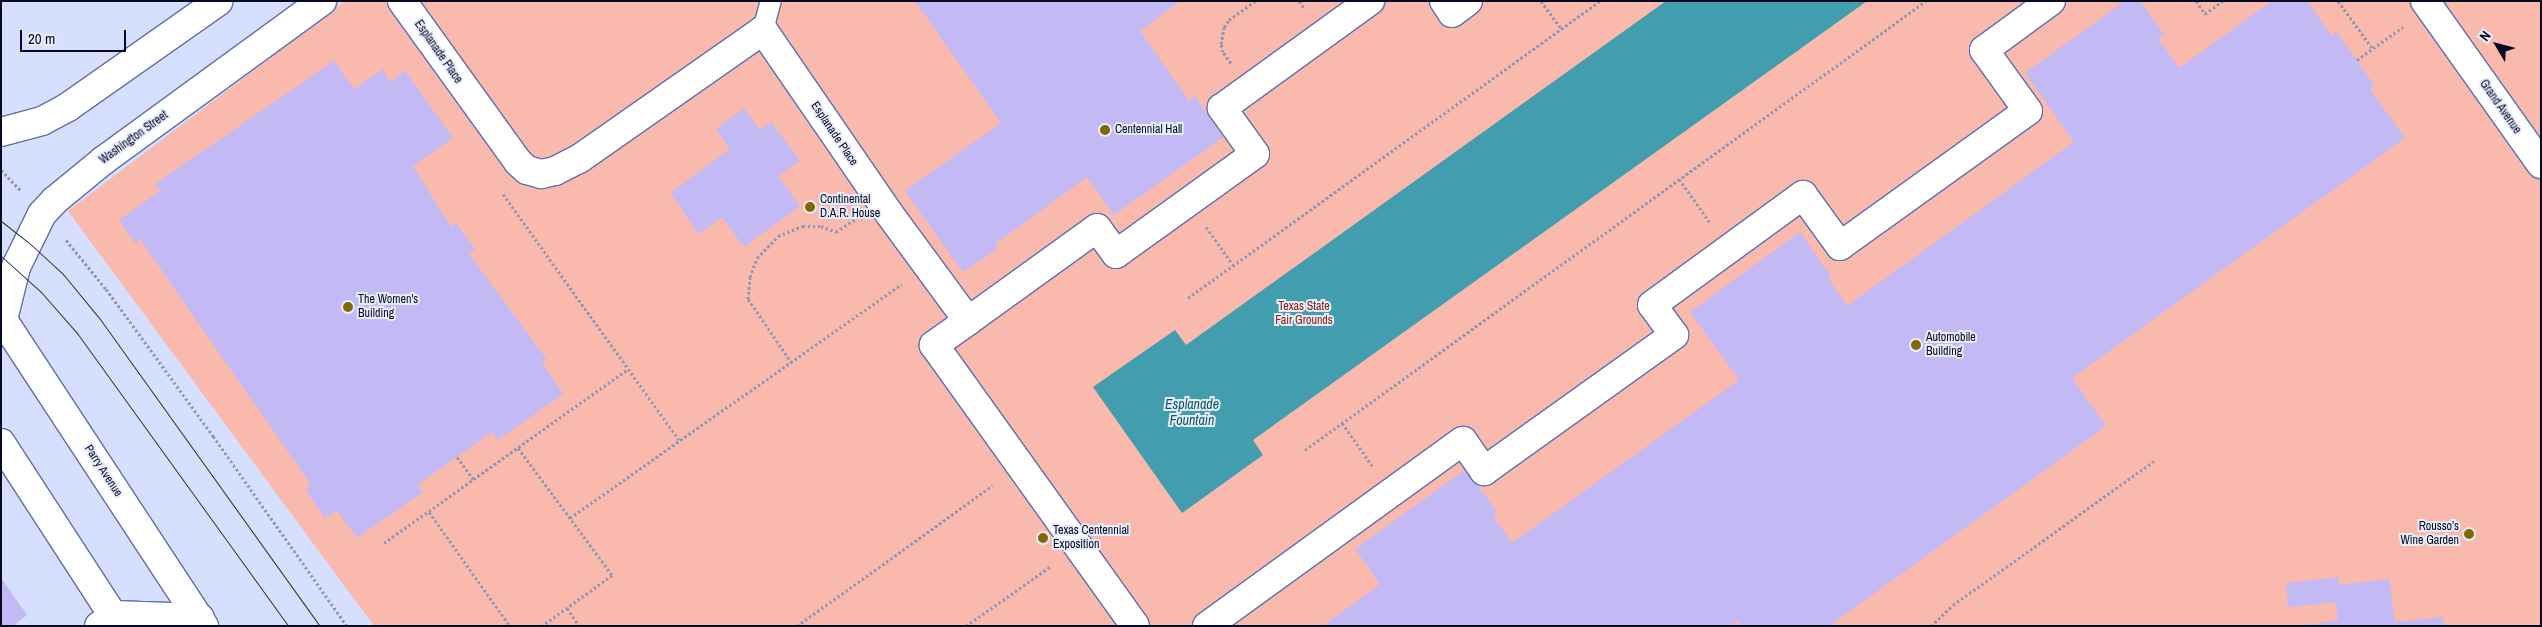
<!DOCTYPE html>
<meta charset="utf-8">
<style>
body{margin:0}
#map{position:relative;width:2542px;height:627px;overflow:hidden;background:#d6dffd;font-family:"Archivo Narrow",sans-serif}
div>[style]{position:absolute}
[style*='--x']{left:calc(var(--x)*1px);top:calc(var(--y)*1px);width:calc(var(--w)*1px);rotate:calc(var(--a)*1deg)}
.green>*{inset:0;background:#f9b9ad}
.water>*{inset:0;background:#429dae}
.building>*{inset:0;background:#c2b9f5}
.path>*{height:3px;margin-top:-1.5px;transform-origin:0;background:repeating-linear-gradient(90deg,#9198b4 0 2.5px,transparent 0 5px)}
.roads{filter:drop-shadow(1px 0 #5d6fb1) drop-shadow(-1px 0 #5d6fb1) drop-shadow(0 1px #5d6fb1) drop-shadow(0 -1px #5d6fb1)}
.service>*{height:20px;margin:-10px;padding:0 10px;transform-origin:10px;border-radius:10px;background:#fff}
.pedestrian>*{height:28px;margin:-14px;padding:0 14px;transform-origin:14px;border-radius:14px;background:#fff}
.minor>*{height:28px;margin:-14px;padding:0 14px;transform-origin:14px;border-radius:14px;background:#fff}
.tertiary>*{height:28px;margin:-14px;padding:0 14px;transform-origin:14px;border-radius:14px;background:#fff}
.secondary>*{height:28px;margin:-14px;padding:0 14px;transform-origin:14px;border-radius:14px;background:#fff}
.tram>*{height:1px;margin:-0.5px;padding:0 0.5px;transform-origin:0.5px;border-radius:0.5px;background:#2b304a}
.dots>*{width:14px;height:14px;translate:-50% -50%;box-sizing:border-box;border:2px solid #e8edfc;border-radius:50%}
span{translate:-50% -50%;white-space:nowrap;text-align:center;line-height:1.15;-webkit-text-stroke:4px #e8edfc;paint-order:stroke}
.street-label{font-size:12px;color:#060a23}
.poi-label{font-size:12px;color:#060a23}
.left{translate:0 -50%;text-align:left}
.right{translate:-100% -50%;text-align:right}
.park-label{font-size:12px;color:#8a2112}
.water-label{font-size:14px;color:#075864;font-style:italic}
.frame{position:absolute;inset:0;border:2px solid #060a23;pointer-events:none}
.north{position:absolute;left:2472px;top:20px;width:50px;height:50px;-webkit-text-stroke:4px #e8edfc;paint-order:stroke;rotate:307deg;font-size:14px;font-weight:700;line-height:20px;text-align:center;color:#060a23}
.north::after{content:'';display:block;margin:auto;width:18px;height:22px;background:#060a23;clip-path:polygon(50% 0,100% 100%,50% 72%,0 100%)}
.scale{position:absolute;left:20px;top:30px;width:106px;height:22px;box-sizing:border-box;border:2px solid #060a23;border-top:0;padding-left:6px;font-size:15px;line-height:18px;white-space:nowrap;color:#060a23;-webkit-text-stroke:4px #e8edfc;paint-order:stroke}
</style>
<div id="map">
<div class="green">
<i style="clip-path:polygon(345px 1px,2541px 1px,2541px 626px,374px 626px,68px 211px)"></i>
</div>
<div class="water">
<i style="clip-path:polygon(1666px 1px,1867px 1px,1253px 440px,1263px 455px,1182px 513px,1093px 387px,1175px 330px,1186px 345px)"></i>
</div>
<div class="building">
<i style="clip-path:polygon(915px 1px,1180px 1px,1140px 31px,1189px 101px,1195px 96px,1223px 137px,1114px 215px,1087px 177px,995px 244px,998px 248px,963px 272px,905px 191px,1001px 123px)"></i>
<i style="clip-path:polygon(2125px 1px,2140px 1px,2164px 34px,2158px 38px,2179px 68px,2272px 1px,2307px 1px,2332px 36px,2336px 32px,2357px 60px,2374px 85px,2370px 89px,2405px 138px,2072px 378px,2106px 426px,1829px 626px,1741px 626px,1738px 620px,1730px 626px,1323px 626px,1380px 584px,1355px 549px,1466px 469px,1498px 513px,1493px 516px,1512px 543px,1739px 380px,1690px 312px,1800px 232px,1831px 276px,1828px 278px,1847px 306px,2074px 142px,2025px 73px)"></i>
<i style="clip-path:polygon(334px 61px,354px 89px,383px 69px,390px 82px,405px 71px,453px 138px,413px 166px,451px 227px,456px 223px,475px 250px,469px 254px,547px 360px,542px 363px,563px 394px,498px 440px,492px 432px,417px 485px,423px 492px,357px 538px,337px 511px,325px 518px,305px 489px,311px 485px,140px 239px,135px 243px,119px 220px,160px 191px,155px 184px)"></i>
<i style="clip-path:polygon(744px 108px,760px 130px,771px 122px,800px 161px,778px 176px,800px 206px,744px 247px,722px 217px,699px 234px,670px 193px,730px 149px,716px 129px)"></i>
<i style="clip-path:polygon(2339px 577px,2339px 585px,2389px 579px,2395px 622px,2443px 617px,2444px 626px,2299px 626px,2338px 620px,2336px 602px,2288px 607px,2286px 583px)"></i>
<i style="clip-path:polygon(1px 578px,27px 615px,13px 626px,1px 626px)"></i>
</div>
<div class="path">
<i style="--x:1299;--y:1;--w:9;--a:54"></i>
<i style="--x:1541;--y:1;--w:34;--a:54"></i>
<i style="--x:2196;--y:1;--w:16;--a:55"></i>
<i style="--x:2205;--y:14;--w:22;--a:-36"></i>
<i style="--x:2338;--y:1;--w:58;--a:54.1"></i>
<i style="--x:2357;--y:60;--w:57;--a:-35.7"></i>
<i style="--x:1231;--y:63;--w:14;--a:-126"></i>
<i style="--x:1223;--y:52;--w:8;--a:-104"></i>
<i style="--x:1221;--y:44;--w:17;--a:-80"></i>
<i style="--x:1224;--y:27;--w:9;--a:-54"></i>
<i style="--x:1229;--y:20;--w:32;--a:-36"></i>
<i style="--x:1;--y:170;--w:29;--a:46"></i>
<i style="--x:1679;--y:179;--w:55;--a:54.6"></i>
<i style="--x:503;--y:194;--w:302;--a:54.4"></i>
<i style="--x:1206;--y:227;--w:47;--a:54.6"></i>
<i style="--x:66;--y:240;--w:63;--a:50.8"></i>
<i style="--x:106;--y:289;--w:182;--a:53.9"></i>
<i style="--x:213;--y:436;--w:232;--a:54.8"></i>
<i style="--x:1188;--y:298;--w:508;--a:-35.79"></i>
<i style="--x:792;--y:363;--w:78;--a:-124.5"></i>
<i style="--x:748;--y:299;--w:22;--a:-85"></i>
<i style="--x:750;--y:277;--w:20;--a:-70"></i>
<i style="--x:757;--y:258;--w:30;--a:-46"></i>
<i style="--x:778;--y:236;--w:27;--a:-22"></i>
<i style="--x:803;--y:226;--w:18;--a:0"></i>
<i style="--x:821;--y:226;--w:16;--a:22"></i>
<i style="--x:836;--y:232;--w:23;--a:-34"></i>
<i style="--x:1342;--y:423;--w:54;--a:54.8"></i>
<i style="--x:518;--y:448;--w:158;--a:53.5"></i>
<i style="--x:612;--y:575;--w:87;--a:143.9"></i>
<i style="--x:1305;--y:450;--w:766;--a:-35.87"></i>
<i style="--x:457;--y:457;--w:29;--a:54"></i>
<i style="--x:429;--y:512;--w:140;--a:54.6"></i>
<i style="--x:570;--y:518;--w:406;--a:-35.2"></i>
<i style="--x:384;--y:543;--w:300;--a:-35.5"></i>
<i style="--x:567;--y:608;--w:22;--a:56"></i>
<i style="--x:797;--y:626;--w:241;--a:-35.7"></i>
<i style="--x:966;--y:626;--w:104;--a:-35.2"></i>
<i style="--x:1931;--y:626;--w:30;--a:-44"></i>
<i style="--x:1953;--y:605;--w:247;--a:-35.6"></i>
</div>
<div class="roads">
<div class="service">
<i style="--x:763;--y:30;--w:30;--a:-75"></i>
</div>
<div class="pedestrian">
<i style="--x:1444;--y:1;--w:14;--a:56"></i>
<i style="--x:1452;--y:13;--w:20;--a:-37"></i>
<i style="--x:2425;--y:1;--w:200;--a:54.6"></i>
<i style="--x:888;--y:212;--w:135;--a:53.7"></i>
<i style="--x:968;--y:321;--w:42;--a:144.8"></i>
<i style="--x:934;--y:345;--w:345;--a:54.4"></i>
<i style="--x:968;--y:321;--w:159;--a:-35.8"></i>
<i style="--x:1097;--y:228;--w:32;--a:54"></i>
<i style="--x:1116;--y:254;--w:171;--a:-35.7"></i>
<i style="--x:1255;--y:154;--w:57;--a:-125.7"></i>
<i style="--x:1222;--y:108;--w:183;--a:-35.9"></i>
<i style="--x:1207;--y:626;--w:316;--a:-35.9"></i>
<i style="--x:1463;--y:441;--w:37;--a:55"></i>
<i style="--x:1484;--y:471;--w:234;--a:-35.6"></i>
<i style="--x:1674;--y:335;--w:37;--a:-126"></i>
<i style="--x:1652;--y:305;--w:187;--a:-36.1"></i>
<i style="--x:1803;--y:195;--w:63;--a:54"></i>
<i style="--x:1840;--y:246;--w:231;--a:-35.7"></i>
<i style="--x:2028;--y:111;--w:75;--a:-125.8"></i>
<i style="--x:1984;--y:50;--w:83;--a:-36.2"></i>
</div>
<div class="minor">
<i style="--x:402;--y:1;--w:198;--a:54.2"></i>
<i style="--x:518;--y:162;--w:12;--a:42"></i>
<i style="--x:527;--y:170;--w:15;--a:16"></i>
<i style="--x:541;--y:174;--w:14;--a:-12"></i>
<i style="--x:555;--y:171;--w:27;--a:-27"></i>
<i style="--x:579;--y:159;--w:225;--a:-35"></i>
<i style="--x:763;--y:30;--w:221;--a:55.5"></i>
<i style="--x:1;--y:132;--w:42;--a:-15"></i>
<i style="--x:42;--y:121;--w:30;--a:-28"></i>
<i style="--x:68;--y:107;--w:184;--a:-35.1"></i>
<i style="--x:3;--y:320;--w:55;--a:-76.2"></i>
<i style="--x:16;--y:267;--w:59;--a:-63.9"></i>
<i style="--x:42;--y:214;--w:18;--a:-47"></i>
<i style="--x:54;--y:201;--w:65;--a:-39.4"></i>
<i style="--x:104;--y:160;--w:270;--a:-36.1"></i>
</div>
<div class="tertiary">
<i style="--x:99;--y:626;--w:19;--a:-36"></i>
<i style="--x:114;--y:615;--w:86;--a:2"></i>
</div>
<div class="secondary">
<i style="--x:1;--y:317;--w:370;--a:56.7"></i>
<i style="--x:1;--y:443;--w:218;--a:57"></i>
</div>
</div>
<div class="tram">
<i style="--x:1;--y:221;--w:33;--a:38"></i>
<i style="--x:27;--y:241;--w:49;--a:42.5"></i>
<i style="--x:63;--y:274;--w:58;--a:50.6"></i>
<i style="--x:100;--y:319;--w:378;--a:54.4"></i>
<i style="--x:1;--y:256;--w:54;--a:42"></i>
<i style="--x:41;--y:292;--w:55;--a:48.7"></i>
<i style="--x:77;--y:333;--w:361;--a:54.2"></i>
</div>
<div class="dots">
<i style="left:1105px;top:130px;background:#826800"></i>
<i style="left:810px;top:207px;background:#826800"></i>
<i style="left:348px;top:307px;background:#826800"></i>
<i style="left:1916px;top:345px;background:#826800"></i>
<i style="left:2469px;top:534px;background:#826800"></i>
<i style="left:1043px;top:538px;background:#826800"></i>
</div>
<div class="street-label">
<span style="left:438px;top:52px;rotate:55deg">Esplanade Place</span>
<span style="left:2500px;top:107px;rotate:55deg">Grand Avenue</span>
<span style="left:834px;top:134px;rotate:56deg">Esplanade Place</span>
<span style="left:134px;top:138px;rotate:-36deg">Washington Street</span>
<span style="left:103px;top:471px;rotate:57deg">Parry Avenue</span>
</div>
<div class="poi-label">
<span class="left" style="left:1115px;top:130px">Centennial Hall</span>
<span class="left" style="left:820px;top:207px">Continental<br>D.A.R. House</span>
<span class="left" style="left:358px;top:307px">The Women's<br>Building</span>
<span class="left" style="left:1926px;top:345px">Automobile<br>Building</span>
<span class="right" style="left:2459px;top:534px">Rousso’s<br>Wine Garden</span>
<span class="left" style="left:1053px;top:538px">Texas Centennial<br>Exposition</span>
</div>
<div class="park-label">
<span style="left:1304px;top:314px">Texas State<br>Fair Grounds</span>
</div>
<div class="water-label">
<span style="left:1192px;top:412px">Esplanade<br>Fountain</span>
</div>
<div class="frame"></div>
<div class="north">N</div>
<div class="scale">20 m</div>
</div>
